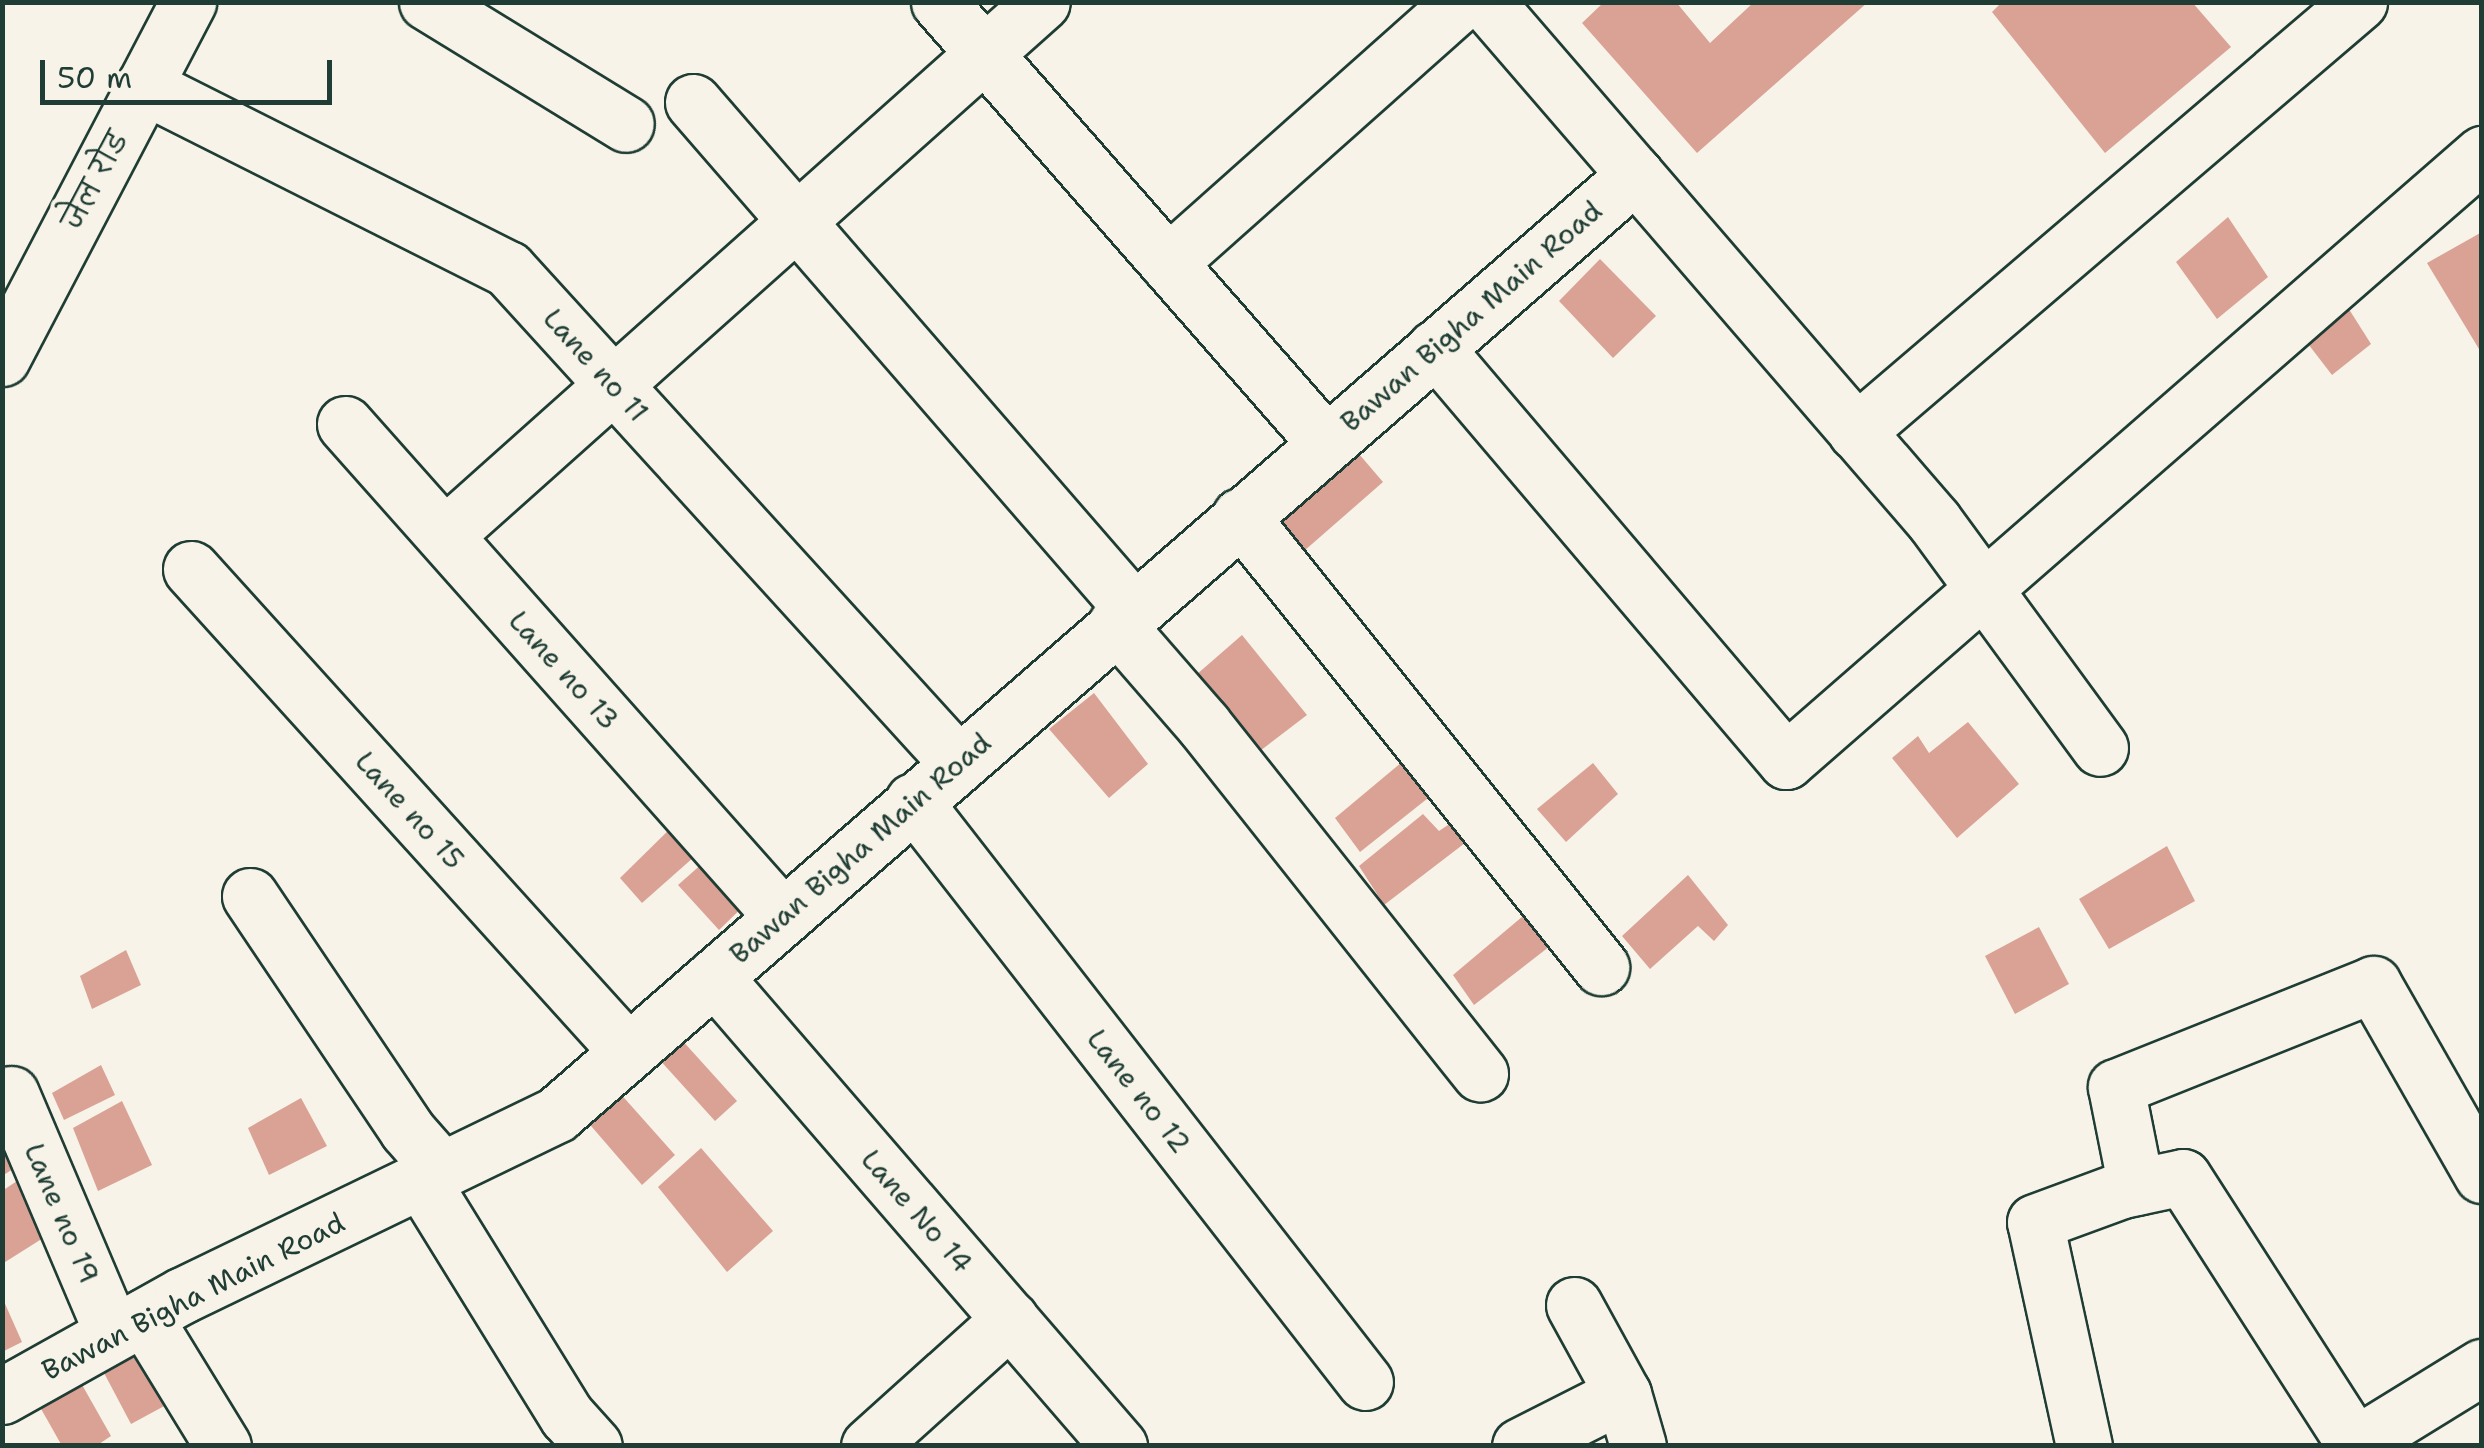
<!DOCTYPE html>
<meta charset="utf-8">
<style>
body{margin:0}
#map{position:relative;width:2484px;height:1448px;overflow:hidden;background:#f7f3e8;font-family:"Shantell Sans","Playpen Sans Deva",sans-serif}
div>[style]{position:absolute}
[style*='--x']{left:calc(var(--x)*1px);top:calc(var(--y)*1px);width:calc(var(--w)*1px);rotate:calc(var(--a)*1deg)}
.building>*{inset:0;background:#daa294}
.roads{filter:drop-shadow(2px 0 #1f3d34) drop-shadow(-2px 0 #1f3d34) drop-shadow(0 2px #1f3d34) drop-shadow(0 -2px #1f3d34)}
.minor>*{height:55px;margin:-27.5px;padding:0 27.5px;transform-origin:27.5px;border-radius:27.5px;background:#f7f3e8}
span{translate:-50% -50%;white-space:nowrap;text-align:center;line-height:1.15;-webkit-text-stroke:8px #f7f3e8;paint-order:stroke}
.street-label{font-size:28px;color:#1f3d34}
.frame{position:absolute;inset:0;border:5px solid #1f3d34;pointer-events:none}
.scale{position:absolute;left:40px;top:60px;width:292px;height:45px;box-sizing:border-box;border:5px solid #1f3d34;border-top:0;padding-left:12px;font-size:30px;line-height:35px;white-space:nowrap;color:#1f3d34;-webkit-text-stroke:8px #f7f3e8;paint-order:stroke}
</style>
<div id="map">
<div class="building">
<i style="clip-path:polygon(1604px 2px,1676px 2px,1710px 43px,1754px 2px,1868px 2px,1697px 153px,1582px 23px)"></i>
<i style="clip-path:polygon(2002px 2px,2192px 2px,2231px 47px,2105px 153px,1992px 12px)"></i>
<i style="clip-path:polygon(2228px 217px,2268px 277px,2217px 319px,2176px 262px)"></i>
<i style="clip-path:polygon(2482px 232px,2482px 354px,2427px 263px)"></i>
<i style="clip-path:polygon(1600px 259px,1656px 316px,1613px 358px,1559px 301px)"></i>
<i style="clip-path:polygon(2340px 295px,2371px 344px,2332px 375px,2295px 327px)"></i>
<i style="clip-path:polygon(1347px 440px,1383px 482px,1296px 558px,1262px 514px)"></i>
<i style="clip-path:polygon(1242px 635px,1307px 715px,1260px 751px,1196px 675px)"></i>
<i style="clip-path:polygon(1094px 693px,1148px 764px,1109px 798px,1049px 729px)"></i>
<i style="clip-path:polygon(1968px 722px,2019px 784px,1957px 838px,1892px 758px,1918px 736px,1929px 753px)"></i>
<i style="clip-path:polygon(1414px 752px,1442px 787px,1360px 852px,1335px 818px)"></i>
<i style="clip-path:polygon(1593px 763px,1618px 794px,1566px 842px,1537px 809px)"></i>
<i style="clip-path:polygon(1423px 814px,1439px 831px,1451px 823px,1465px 843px,1384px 905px,1359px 866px)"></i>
<i style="clip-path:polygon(679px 820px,703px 849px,642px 903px,620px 878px)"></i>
<i style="clip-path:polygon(2167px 846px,2195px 901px,2109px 949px,2079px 899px)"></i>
<i style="clip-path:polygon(713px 854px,752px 898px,719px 930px,678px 885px)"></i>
<i style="clip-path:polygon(1688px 875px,1728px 925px,1714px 941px,1698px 926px,1650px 969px,1622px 936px)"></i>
<i style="clip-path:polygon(1529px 911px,1554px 943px,1474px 1005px,1453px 975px)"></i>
<i style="clip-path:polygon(2039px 927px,2069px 984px,2015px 1014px,1985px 956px)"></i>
<i style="clip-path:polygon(126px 950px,141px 985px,92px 1009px,80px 976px)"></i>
<i style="clip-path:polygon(671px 1028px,737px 1101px,715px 1121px,648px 1047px)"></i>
<i style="clip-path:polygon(101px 1065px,115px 1095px,64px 1120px,52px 1093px)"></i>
<i style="clip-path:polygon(610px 1082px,675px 1155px,642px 1185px,579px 1112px)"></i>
<i style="clip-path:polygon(301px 1098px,327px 1146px,269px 1175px,248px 1128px)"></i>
<i style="clip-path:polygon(122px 1101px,152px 1165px,98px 1191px,73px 1128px)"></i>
<i style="clip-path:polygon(2px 1135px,21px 1164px,2px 1176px)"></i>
<i style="clip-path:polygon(701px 1148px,773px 1231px,727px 1272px,658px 1187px)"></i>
<i style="clip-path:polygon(26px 1175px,59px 1228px,2px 1264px,2px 1191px)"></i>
<i style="clip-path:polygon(2px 1297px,22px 1342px,2px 1352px)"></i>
<i style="clip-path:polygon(140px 1328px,179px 1398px,131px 1424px,94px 1354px)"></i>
<i style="clip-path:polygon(72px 1367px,111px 1436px,96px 1446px,62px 1446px,31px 1391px)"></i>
</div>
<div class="roads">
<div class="minor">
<i style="--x:427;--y:2;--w:233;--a:31.5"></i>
<i style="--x:939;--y:2;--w:585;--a:48.74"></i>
<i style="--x:1486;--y:2;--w:686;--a:49.2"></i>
<i style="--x:1934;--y:521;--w:281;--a:53.8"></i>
<i style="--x:144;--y:86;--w:407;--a:26.7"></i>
<i style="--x:508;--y:269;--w:667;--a:47.67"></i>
<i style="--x:693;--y:102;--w:671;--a:49.05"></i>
<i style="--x:1168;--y:263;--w:392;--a:-41.7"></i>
<i style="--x:1435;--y:348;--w:542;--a:49.64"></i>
<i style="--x:1786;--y:761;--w:924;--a:-41.09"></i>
<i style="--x:2;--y:358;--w:402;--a:-62.4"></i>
<i style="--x:345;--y:424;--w:658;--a:48.39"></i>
<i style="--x:1856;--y:432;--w:662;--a:-40.53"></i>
<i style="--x:1240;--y:516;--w:578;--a:51.32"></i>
<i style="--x:445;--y:535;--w:800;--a:-41.76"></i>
<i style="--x:191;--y:569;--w:651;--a:47.86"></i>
<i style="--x:1116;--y:624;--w:133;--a:49"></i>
<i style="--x:1203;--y:724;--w:446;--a:51.6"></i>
<i style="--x:913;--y:801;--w:736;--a:52.12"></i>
<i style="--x:250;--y:896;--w:282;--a:56.1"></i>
<i style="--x:407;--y:1130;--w:53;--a:48.8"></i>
<i style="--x:714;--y:977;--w:620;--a:49.19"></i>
<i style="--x:11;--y:1094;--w:259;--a:67"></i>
<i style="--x:421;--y:1180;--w:278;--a:58.3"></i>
<i style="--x:567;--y:1416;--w:40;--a:48"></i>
<i style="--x:2136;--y:1187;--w:102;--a:-101.3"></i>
<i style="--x:2116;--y:1087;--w:277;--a:-21.8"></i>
<i style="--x:2373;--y:984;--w:220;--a:60.3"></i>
<i style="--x:1574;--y:1305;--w:102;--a:61.2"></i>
<i style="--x:1623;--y:1394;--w:54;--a:73.9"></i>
<i style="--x:144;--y:1317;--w:151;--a:58.5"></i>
<i style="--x:2;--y:1396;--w:207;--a:-29.2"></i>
<i style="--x:183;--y:1295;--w:415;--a:-25.8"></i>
<i style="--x:557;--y:1114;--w:1430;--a:-41.06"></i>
<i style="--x:869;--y:1446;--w:190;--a:-42"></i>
<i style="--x:1520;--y:1446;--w:115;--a:-26.8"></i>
<i style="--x:2084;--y:1446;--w:229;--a:-102.3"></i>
<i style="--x:2035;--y:1222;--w:93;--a:-20.2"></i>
<i style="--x:2122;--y:1190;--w:62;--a:-12"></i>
<i style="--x:2183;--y:1177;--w:318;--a:57.3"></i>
<i style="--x:2355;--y:1445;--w:149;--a:-31.6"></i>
</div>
</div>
<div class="street-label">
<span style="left:95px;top:180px;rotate:-62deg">जेल रोड</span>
<span style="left:1471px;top:316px;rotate:-41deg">Bawan Bigha Main Road</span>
<span style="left:596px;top:365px;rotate:48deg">Lane no 11</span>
<span style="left:564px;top:670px;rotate:48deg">Lane no 13</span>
<span style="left:410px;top:810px;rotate:48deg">Lane no 15</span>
<span style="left:860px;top:848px;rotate:-41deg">Bawan Bigha Main Road</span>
<span style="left:1139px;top:1091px;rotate:52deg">Lane no 12</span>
<span style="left:917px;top:1211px;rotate:49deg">Lane No 14</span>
<span style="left:62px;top:1213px;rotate:67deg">Lane no 19</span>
<span style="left:193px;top:1296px;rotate:-27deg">Bawan Bigha Main Road</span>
</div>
<div class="frame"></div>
<div class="scale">50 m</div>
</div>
